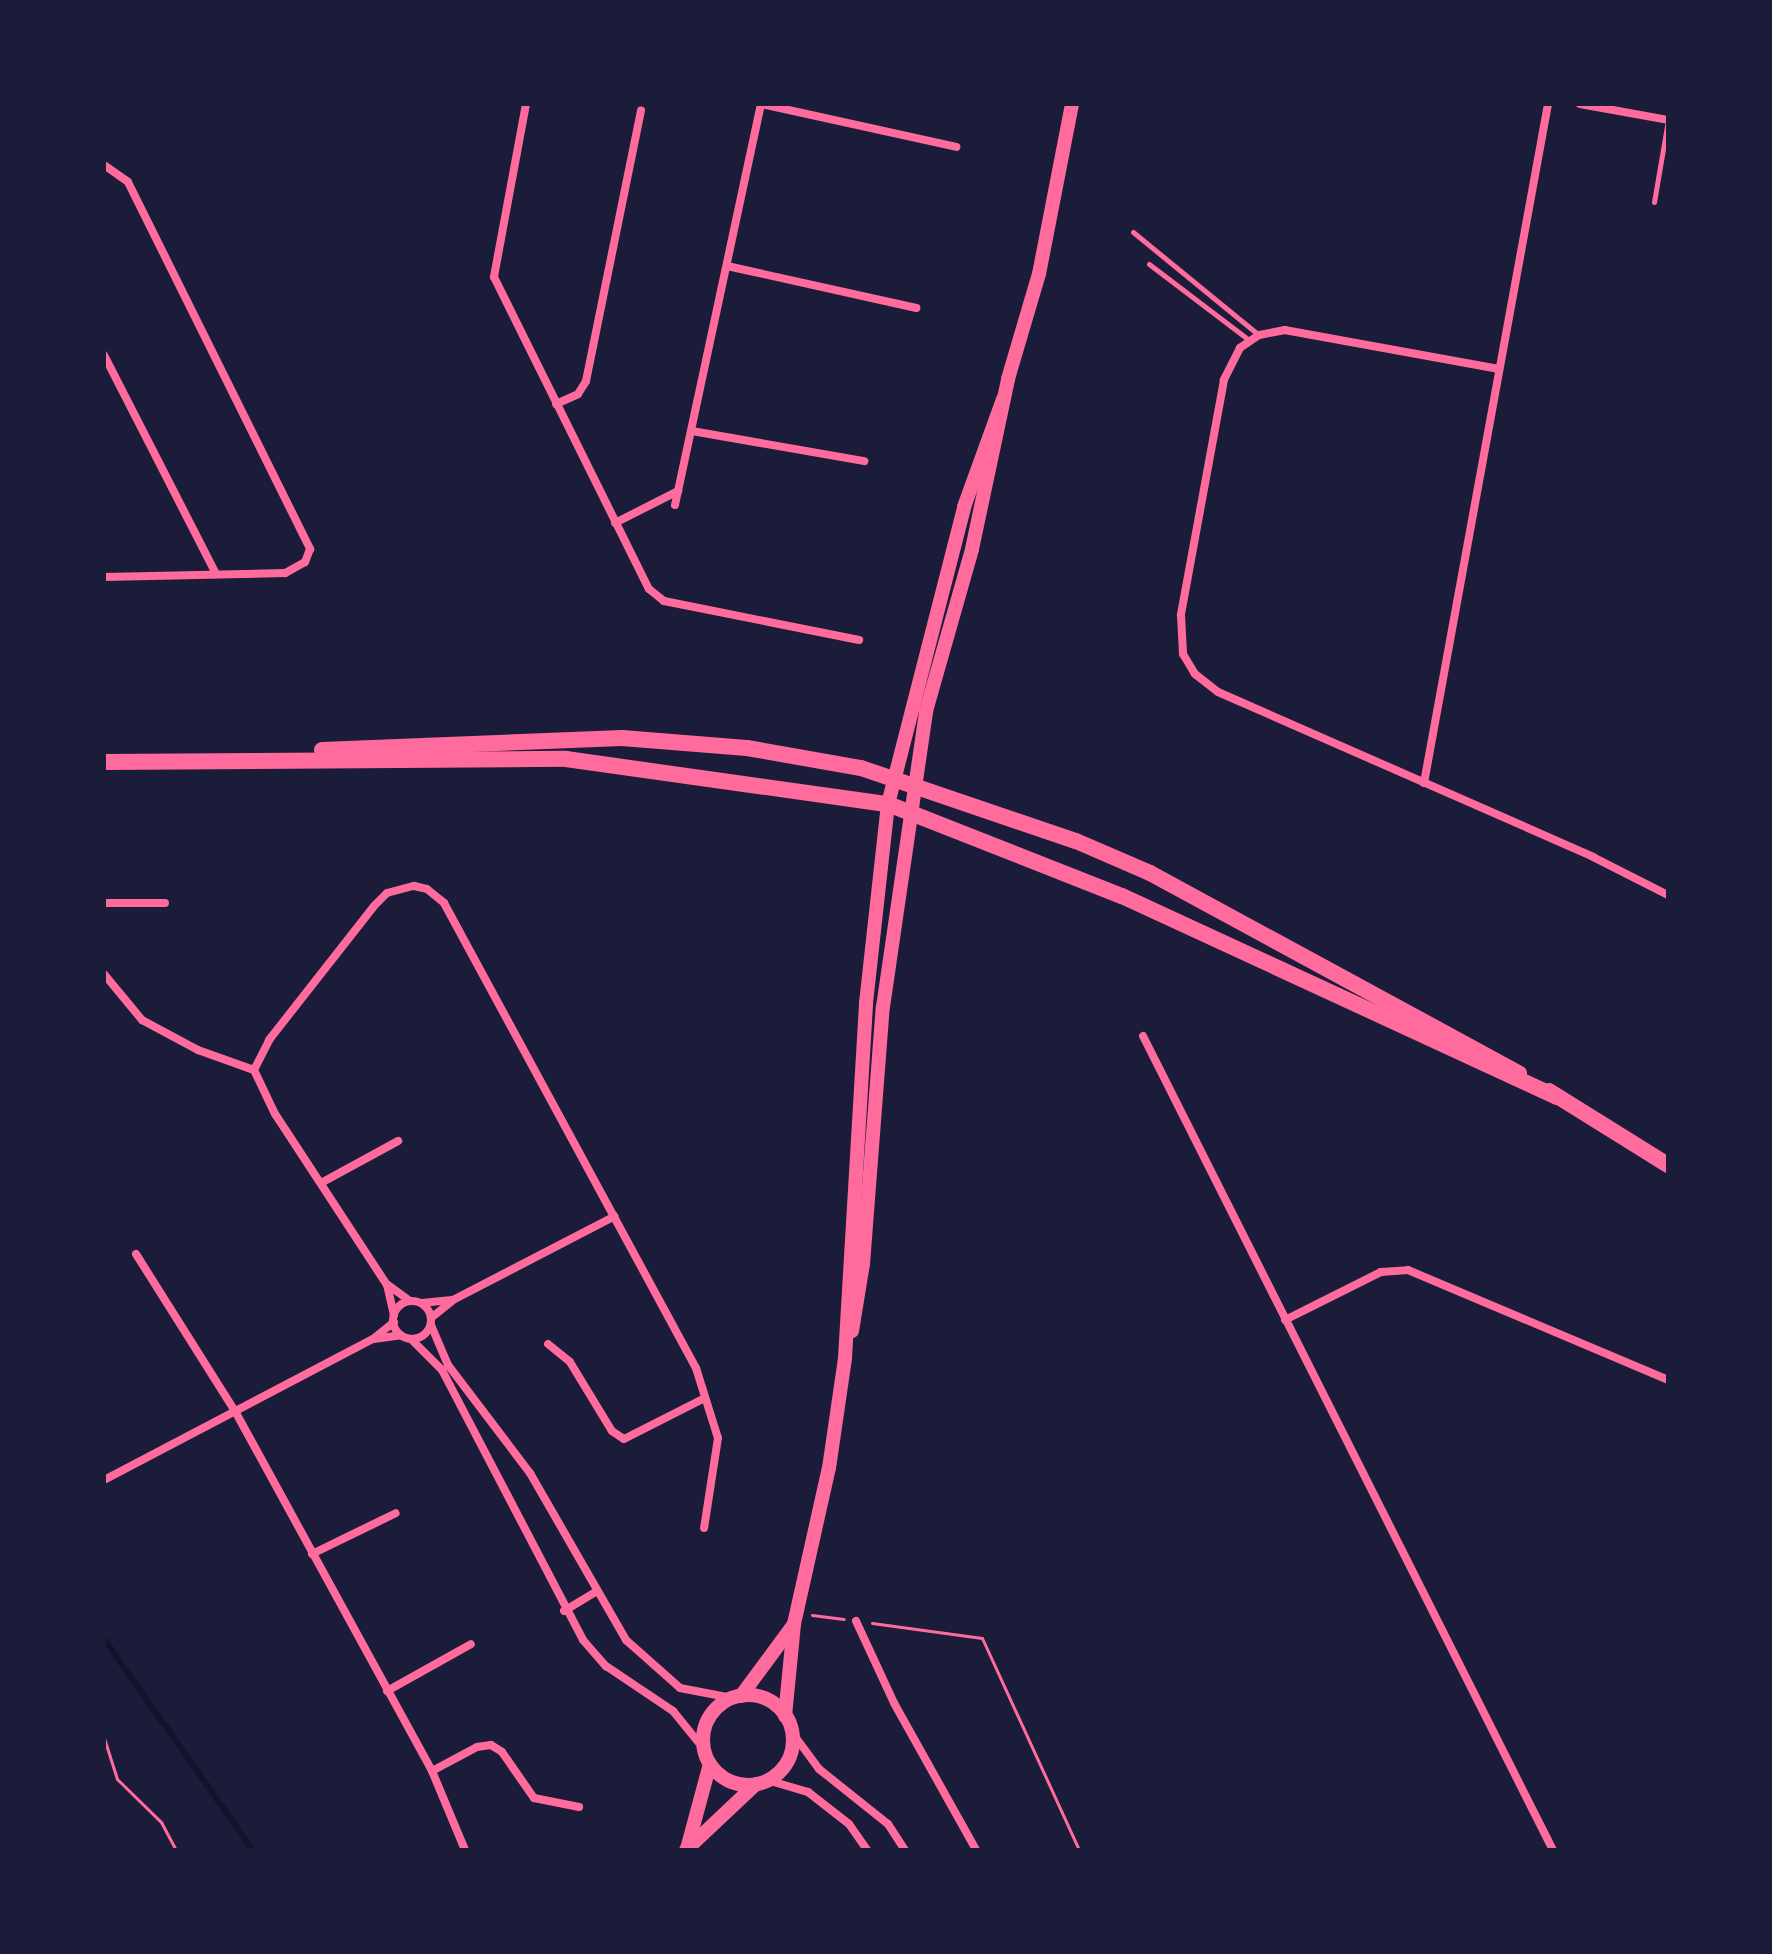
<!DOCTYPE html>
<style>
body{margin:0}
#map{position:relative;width:1772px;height:1954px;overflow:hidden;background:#1b1b3a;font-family:Helvetica,sans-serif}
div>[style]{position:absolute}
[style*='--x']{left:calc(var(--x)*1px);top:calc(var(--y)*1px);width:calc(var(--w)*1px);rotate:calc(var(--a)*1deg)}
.stream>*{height:6px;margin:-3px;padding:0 3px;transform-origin:3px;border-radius:3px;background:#12122b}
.path>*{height:3px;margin:-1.5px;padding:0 1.5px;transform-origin:1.5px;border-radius:1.5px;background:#ff6b9d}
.service>*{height:5px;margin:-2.5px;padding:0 2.5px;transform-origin:2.5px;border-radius:2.5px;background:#ff6b9d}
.minor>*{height:8px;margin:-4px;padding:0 4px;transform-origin:4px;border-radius:4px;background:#ff6b9d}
.minor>.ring{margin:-4px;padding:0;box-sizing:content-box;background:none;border:8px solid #ff6b9d;border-radius:50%}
.tertiary>*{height:14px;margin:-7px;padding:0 7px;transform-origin:7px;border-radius:7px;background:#ff6b9d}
.tertiary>.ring{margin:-7px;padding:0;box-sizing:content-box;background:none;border:14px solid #ff6b9d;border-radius:50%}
.secondary>*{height:16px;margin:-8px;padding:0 8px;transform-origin:8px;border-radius:8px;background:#ff6b9d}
span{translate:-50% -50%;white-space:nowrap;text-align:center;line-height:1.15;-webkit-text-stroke:8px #1b1b3a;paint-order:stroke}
.frame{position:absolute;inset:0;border:106px solid #1b1b3a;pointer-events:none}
</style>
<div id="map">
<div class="stream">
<i style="--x:104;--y:1639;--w:258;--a:54.8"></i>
</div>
<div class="path">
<i style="--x:812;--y:1615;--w:32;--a:7"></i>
<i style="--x:872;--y:1623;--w:111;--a:7.8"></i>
<i style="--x:982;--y:1638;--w:233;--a:65.4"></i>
<i style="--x:104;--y:1738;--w:43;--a:72.4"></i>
<i style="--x:117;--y:1779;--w:62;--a:44.3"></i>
<i style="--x:161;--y:1822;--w:32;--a:62"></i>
</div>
<div class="service">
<i style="--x:1654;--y:202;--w:83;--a:-80.3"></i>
<i style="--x:1133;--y:232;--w:163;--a:39.3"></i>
<i style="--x:1149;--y:264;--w:126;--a:37.2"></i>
</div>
<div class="minor">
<i style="--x:526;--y:104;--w:176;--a:100.5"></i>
<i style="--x:494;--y:277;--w:348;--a:63.6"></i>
<i style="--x:649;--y:589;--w:19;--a:39"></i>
<i style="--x:664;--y:601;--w:199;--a:11.3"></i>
<i style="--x:1580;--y:104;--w:89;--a:10.3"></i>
<i style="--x:104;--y:165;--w:29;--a:35"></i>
<i style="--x:128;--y:182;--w:410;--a:63.6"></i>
<i style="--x:310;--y:549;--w:14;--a:111"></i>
<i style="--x:305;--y:562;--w:23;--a:151"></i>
<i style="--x:285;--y:573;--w:181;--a:178.7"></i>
<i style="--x:727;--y:266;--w:194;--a:12.5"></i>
<i style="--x:104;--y:355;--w:246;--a:62.9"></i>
<i style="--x:1499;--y:369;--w:218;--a:-169.7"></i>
<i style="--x:1285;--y:330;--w:26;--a:169"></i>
<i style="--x:1259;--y:335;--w:23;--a:146"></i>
<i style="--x:1240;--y:348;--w:36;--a:117"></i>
<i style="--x:1224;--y:380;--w:239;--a:100.4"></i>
<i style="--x:1181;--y:615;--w:39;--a:87"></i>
<i style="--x:1183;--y:654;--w:23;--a:59"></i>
<i style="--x:1195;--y:674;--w:29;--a:38"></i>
<i style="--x:1218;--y:692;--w:410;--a:23.7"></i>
<i style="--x:1593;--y:857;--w:84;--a:26.9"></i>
<i style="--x:556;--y:404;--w:24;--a:-24"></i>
<i style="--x:578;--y:394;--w:15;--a:-58"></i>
<i style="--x:586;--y:381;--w:276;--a:-78.5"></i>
<i style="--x:692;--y:431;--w:175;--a:9.9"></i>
<i style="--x:675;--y:505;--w:410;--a:-77.9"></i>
<i style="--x:761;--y:104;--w:200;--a:12.4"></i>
<i style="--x:615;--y:523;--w:71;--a:-26.9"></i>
<i style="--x:1424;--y:783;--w:690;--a:-79.65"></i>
<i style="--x:104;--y:903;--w:61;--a:0"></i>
<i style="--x:104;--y:974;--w:60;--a:50.4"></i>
<i style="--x:142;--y:1020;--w:64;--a:28.2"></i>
<i style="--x:198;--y:1050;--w:59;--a:19.7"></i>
<i style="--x:1143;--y:1036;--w:911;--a:63.27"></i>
<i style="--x:321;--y:1183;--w:88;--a:-28.6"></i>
<i style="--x:136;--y:1254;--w:186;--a:57.8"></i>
<i style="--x:235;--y:1411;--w:410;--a:61.3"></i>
<i style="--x:432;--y:1771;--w:86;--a:67.3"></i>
<i style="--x:388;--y:1285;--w:27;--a:36"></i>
<i class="ring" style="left:393px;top:1301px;width:30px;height:30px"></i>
<i style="--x:422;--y:1303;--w:30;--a:-6"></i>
<i style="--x:394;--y:1315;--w:31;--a:-103"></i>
<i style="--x:387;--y:1285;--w:204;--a:-123.2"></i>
<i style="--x:275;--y:1114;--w:49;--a:-115.5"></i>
<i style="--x:254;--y:1070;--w:34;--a:-63"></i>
<i style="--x:269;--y:1040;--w:170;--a:-51.9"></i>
<i style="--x:374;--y:906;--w:18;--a:-45"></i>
<i style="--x:387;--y:893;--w:28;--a:-15"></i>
<i style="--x:414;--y:886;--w:13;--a:13"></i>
<i style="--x:427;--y:889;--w:22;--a:39"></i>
<i style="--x:444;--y:903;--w:529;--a:61.55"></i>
<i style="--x:696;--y:1368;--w:73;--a:72.6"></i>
<i style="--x:718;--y:1438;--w:91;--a:98.8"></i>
<i style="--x:431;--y:1318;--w:28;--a:-39"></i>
<i style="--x:453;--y:1300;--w:182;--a:-27.4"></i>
<i style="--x:1285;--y:1320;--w:107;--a:-26.6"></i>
<i style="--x:1381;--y:1272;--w:27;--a:-4"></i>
<i style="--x:1408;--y:1270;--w:282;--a:22.9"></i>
<i style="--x:431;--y:1325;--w:43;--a:67"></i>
<i style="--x:448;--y:1365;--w:136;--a:52.8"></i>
<i style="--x:530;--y:1473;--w:193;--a:60.1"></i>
<i style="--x:626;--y:1640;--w:72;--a:41.6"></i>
<i style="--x:680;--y:1688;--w:53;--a:10.9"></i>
<i style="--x:374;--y:1339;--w:27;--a:-8"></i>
<i style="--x:411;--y:1339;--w:44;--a:45"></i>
<i style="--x:442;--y:1370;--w:305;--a:62.4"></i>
<i style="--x:583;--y:1640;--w:35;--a:49"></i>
<i style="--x:606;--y:1666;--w:81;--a:33.9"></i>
<i style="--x:673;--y:1711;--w:49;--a:50.8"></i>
<i style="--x:548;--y:1344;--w:28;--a:39"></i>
<i style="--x:570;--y:1362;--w:81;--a:58.7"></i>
<i style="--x:612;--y:1431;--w:14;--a:34"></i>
<i style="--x:624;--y:1439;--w:89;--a:-26.9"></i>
<i style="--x:104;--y:1480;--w:304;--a:-27.7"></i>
<i style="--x:373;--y:1339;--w:27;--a:-39"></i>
<i style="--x:312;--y:1554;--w:93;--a:-26"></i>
<i style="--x:564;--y:1611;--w:37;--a:-31"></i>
<i style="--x:856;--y:1621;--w:90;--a:65.1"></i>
<i style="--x:894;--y:1703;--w:168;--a:60.8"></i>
<i style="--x:387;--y:1691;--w:96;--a:-29.2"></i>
<i style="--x:791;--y:1731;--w:47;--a:53.6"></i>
<i style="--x:819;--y:1769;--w:88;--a:38.6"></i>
<i style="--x:888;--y:1824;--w:31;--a:57"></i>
<i style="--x:432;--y:1771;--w:51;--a:-28.1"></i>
<i style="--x:477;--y:1747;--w:14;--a:-8"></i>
<i style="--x:491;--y:1745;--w:13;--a:32"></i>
<i style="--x:502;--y:1752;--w:56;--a:55.2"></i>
<i style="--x:534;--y:1798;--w:46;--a:11.3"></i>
<i style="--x:767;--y:1780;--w:43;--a:16.3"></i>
<i style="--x:808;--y:1792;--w:52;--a:38"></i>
<i style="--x:849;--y:1824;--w:32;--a:55"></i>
</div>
<div class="tertiary">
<i style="--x:852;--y:1331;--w:68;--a:-80.7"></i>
<i style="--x:863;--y:1264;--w:258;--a:-85.6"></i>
<i style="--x:883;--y:1007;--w:299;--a:-81.7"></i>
<i style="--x:926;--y:711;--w:168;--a:-74.1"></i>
<i style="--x:972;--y:549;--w:174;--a:-78"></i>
<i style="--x:1008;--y:379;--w:109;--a:-73.6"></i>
<i style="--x:1039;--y:274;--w:173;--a:-79"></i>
<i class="ring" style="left:703px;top:1695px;width:76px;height:76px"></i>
<i style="--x:741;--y:1696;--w:89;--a:-53.6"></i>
<i style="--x:785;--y:1716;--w:92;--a:-84.4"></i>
<i style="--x:794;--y:1624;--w:160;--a:-77.4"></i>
<i style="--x:829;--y:1468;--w:111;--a:-81.7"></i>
<i style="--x:845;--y:1358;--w:356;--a:-86.6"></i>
<i style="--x:866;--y:1003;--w:200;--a:-83.7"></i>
<i style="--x:888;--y:804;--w:307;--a:-75.6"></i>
<i style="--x:964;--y:507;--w:115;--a:-70.1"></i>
<i style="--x:687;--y:1849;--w:88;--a:-74.9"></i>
<i style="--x:686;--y:1850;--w:96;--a:-43.3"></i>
</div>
<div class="secondary">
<i style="--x:322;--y:750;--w:300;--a:-2.3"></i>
<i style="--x:622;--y:738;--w:125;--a:4.6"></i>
<i style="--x:747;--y:748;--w:116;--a:10"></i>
<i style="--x:861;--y:768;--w:227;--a:18.8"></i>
<i style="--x:1076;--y:841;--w:81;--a:23.4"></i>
<i style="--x:1150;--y:873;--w:420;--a:28.5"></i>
<i style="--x:104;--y:762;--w:462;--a:-0.4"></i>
<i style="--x:566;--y:759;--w:325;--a:8"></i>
<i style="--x:888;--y:804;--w:251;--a:21.5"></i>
<i style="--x:1122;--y:896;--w:479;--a:24.8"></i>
<i style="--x:1549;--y:1091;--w:140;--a:31.9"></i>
</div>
<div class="frame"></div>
</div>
